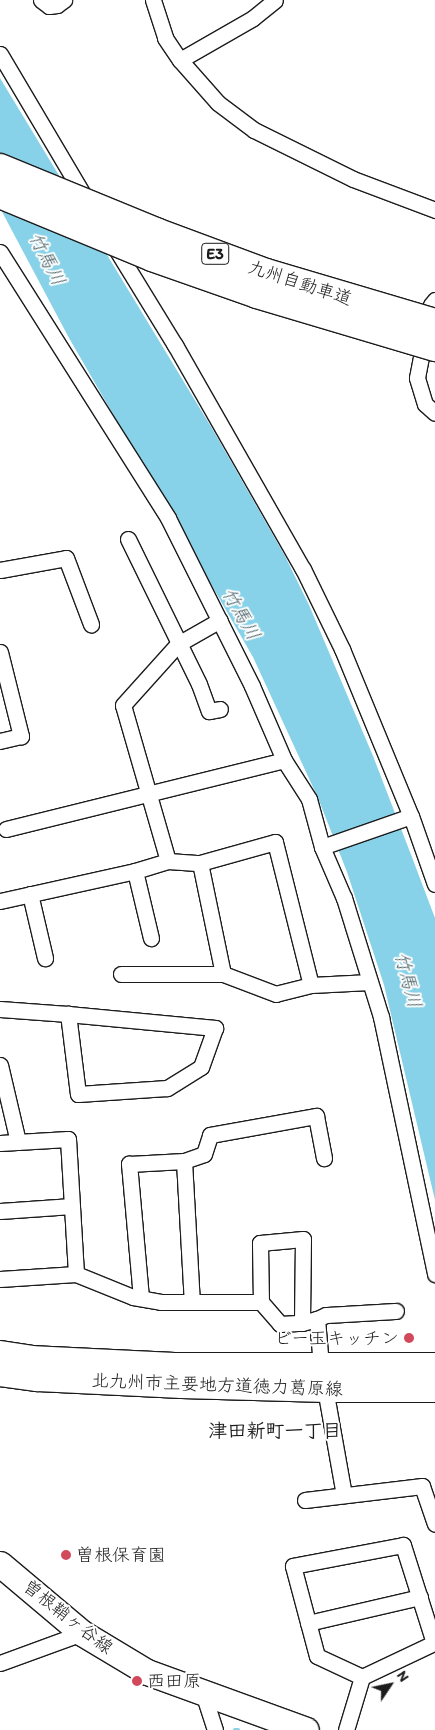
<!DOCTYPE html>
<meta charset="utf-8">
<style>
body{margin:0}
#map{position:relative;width:435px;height:1730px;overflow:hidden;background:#fff;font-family:Itim,"Klee One",sans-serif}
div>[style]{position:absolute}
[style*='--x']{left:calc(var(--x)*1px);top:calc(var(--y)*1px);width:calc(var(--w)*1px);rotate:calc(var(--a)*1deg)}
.water>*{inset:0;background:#87d2e8}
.stream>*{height:4.5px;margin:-2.25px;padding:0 2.25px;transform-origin:2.25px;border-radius:2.25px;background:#87d2e8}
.roads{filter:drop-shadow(1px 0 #1c1c1c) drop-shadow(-1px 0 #1c1c1c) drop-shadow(0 1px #1c1c1c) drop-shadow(0 -1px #1c1c1c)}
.minor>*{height:15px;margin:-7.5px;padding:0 7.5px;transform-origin:7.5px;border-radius:7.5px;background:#fff}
.primary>*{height:25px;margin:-12.5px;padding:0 12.5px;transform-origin:12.5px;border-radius:12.5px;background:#fff}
.bridges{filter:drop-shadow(1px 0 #1c1c1c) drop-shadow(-1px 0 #1c1c1c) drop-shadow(0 1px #1c1c1c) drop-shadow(0 -1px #1c1c1c)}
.motorway-bridge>*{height:28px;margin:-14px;padding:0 14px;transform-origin:14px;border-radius:14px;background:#fff}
.dots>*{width:14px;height:14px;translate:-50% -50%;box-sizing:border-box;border:2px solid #fff;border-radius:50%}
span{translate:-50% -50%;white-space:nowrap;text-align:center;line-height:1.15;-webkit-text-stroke:4px #fff;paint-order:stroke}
.shield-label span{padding:1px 4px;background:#fff;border:1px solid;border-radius:4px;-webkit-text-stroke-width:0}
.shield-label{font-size:16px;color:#1c1c1c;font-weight:700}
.street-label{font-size:18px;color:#1c1c1c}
.poi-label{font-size:18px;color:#1c1c1c}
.right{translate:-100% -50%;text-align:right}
.left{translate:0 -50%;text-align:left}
.water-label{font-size:19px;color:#415c63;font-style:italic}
.neighbourhood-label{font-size:19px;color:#1c1c1c;font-weight:700}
.north{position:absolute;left:365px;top:1660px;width:50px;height:50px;-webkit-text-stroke:4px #fff;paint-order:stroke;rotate:56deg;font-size:14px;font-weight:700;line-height:20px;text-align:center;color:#1c1c1c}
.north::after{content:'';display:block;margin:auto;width:18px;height:22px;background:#1c1c1c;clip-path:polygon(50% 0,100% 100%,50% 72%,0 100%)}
</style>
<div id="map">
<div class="water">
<i style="clip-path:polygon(0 78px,213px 430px,285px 556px,309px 605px,373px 756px,410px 852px,435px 918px,435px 1200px,384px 985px,347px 872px,318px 798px,253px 657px,69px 338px,0 208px)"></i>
</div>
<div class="stream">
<i style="--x:235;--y:1730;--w:3;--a:0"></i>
</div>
<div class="roads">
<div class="minor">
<i style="--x:41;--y:0;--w:10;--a:37"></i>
<i style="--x:49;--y:6;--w:8;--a:-7"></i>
<i style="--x:57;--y:5;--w:9;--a:-36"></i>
<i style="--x:153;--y:0;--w:40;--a:72"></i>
<i style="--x:165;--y:38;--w:27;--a:56"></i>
<i style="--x:180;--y:60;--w:57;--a:48.5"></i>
<i style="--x:218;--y:103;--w:45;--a:36.9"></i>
<i style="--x:254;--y:130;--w:110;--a:26.3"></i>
<i style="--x:353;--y:179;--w:88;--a:20.7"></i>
<i style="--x:0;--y:54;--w:171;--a:59.4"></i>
<i style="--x:180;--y:60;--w:84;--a:-29.9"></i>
<i style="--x:253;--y:18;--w:28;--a:-39"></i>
<i style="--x:113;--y:244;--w:119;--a:58.5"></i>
<i style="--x:175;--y:345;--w:258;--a:60.3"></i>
<i style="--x:303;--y:569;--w:89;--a:64"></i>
<i style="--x:342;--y:649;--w:181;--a:67.6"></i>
<i style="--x:411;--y:816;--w:72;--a:70.6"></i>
<i style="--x:0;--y:252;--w:315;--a:57.7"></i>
<i style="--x:168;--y:518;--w:188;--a:63.4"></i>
<i style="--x:252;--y:686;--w:81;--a:66.6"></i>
<i style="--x:284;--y:760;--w:46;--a:57.3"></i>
<i style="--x:309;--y:799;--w:50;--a:74.8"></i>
<i style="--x:322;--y:847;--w:56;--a:66.7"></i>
<i style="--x:344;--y:898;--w:125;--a:72.7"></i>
<i style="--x:381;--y:1017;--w:263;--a:78.1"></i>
<i style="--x:435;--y:300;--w:6;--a:129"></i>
<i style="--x:431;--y:305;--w:74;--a:100.9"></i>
<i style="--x:417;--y:378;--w:27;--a:73"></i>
<i style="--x:425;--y:404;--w:13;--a:42"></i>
<i style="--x:128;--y:539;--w:161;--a:63.9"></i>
<i style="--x:199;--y:684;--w:29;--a:70"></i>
<i style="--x:209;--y:711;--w:11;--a:-10"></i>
<i style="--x:0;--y:570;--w:67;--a:-10.3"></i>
<i style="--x:66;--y:558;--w:71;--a:69.3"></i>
<i style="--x:0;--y:652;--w:87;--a:76"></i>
<i style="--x:21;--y:736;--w:22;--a:167"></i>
<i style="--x:6;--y:829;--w:286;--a:-13.9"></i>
<i style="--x:322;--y:847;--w:94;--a:-19.2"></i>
<i style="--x:168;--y:861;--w:32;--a:4"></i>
<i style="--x:200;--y:863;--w:78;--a:-15.6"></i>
<i style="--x:275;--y:842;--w:147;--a:75.9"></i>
<i style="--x:311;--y:985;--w:36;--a:166"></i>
<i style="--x:276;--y:994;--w:57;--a:-159.3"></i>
<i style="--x:223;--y:974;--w:113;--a:-101.7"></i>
<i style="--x:135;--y:871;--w:69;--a:76.6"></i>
<i style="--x:30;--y:894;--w:66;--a:76.8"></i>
<i style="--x:0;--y:901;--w:138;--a:-12.5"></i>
<i style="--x:135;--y:871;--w:34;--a:-17"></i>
<i style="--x:168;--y:861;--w:162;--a:-106.1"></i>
<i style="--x:123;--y:705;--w:82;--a:-48"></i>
<i style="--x:178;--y:644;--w:48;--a:-29.7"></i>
<i style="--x:121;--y:974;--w:102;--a:0"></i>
<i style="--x:311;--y:985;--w:59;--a:-2.9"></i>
<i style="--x:0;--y:1009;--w:68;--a:4.2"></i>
<i style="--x:68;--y:1014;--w:148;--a:5.4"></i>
<i style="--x:215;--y:1028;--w:41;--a:109.7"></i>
<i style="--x:201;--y:1067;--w:40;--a:148"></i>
<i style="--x:167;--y:1088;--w:89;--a:176.1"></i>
<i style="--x:78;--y:1094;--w:81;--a:-97.1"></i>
<i style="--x:0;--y:1065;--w:79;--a:76.8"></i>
<i style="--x:0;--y:1143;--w:68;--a:-3.4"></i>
<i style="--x:68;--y:1139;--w:135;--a:86.6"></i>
<i style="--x:184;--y:1161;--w:21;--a:-19"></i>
<i style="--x:204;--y:1154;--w:20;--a:-72"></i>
<i style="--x:210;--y:1135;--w:108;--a:-10.2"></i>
<i style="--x:316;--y:1116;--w:43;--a:79.2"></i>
<i style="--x:0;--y:1211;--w:72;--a:-4"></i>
<i style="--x:0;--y:1279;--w:76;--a:-3.8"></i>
<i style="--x:76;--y:1274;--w:61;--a:22"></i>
<i style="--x:133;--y:1297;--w:28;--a:10"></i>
<i style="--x:161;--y:1302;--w:100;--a:0"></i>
<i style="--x:261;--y:1302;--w:29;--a:49"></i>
<i style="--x:280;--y:1324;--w:22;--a:-3"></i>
<i style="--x:302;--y:1323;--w:16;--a:-15"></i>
<i style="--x:317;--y:1319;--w:47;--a:85.1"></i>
<i style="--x:321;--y:1366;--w:131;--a:79.9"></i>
<i style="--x:141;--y:1298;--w:135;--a:-95.1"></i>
<i style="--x:129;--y:1164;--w:55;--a:-3.1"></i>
<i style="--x:184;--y:1161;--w:141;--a:86.8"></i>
<i style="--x:261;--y:1302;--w:59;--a:-91"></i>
<i style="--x:260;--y:1243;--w:43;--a:-5.3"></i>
<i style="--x:303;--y:1239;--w:84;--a:90.7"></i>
<i style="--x:317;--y:1319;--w:10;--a:-24"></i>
<i style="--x:326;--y:1315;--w:70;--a:-3.3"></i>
<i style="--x:305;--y:1500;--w:118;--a:-6.8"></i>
<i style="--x:422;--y:1486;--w:40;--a:71.1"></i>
<i style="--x:308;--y:1623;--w:115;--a:-13.1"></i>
<i style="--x:0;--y:1663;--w:87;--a:-20.1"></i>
<i style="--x:203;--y:1693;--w:39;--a:72"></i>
<i style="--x:346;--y:1730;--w:55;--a:-73.2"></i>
<i style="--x:362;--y:1677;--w:80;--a:-25.3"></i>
<i style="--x:434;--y:1643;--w:103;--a:-107.6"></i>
<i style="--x:403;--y:1545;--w:112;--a:169.2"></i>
<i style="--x:293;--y:1566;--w:93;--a:75.1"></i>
<i style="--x:317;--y:1656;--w:50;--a:25"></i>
</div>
<div class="primary">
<i style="--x:0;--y:1353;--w:30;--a:9"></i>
<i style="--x:30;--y:1358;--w:144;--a:2.8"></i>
<i style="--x:174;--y:1365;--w:261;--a:0"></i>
<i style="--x:0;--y:1373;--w:37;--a:8"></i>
<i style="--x:37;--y:1378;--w:144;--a:2.8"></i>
<i style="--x:181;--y:1385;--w:145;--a:1.6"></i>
<i style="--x:326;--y:1389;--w:109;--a:0"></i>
<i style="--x:0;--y:1564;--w:107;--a:40.1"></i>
<i style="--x:82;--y:1633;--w:76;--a:31"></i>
<i style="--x:147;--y:1672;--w:169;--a:20"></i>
</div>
</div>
<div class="bridges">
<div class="motorway-bridge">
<i style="--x:0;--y:168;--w:169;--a:22.3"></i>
<i style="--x:156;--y:232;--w:117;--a:20.4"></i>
<i style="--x:266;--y:273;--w:176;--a:16.5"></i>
<i style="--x:0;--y:194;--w:165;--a:22.5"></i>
<i style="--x:152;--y:257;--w:111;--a:19.4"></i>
<i style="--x:257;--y:294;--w:186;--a:16.6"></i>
</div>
</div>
<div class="dots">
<i style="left:409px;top:1338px;background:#d1495b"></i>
<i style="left:66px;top:1555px;background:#d1495b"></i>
<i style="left:137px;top:1681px;background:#d1495b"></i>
</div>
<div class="shield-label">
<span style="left:215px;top:254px">E3</span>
</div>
<div class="street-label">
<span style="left:300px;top:283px;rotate:18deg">九州自動車道</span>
<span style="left:217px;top:1385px;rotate:2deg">北九州市主要地方道徳力葛原線</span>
<span style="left:68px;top:1617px;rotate:38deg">曽根鞘ヶ谷線</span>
</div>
<div class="poi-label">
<span class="right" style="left:399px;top:1338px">ビー玉キッチン</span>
<span class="left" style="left:76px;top:1555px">曽根保育園</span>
<span class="left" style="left:147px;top:1681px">西田原</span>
</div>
<div class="water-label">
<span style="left:47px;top:259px;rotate:63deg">竹馬川</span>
<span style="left:241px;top:614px;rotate:60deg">竹馬川</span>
<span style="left:408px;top:980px;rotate:75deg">竹馬川</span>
</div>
<div class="neighbourhood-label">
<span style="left:275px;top:1431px">津田新町一丁目</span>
</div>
<div class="north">N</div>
</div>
